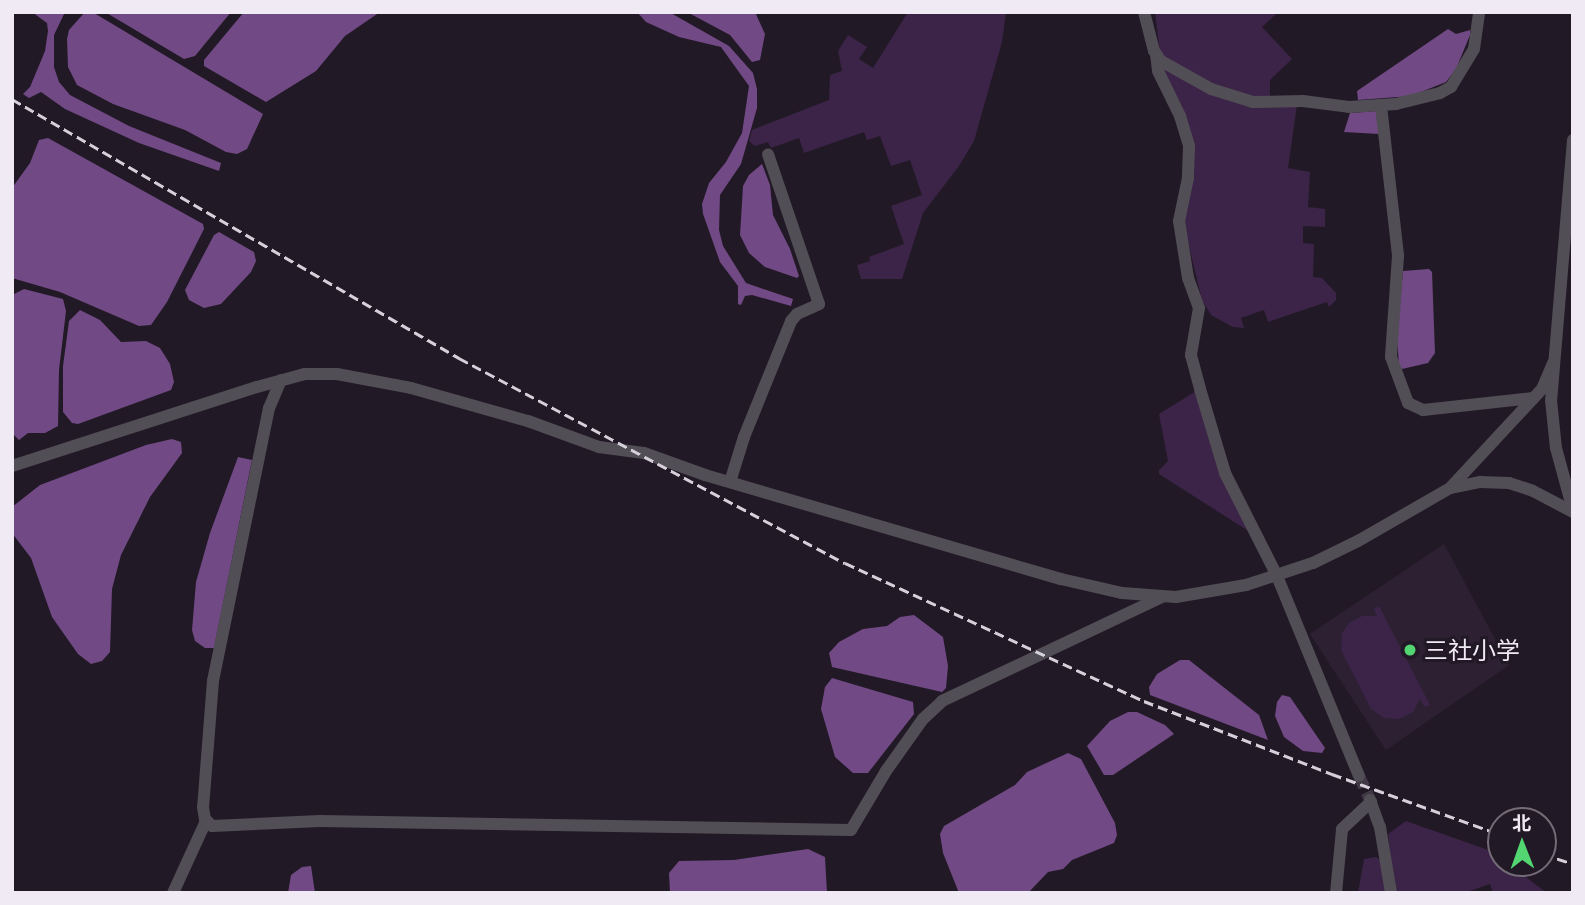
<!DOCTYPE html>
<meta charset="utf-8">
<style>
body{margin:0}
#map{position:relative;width:1585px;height:905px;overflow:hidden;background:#221926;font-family:Barlow,"Noto Sans SC",sans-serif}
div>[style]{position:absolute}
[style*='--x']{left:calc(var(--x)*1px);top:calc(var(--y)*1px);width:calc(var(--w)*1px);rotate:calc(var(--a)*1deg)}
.built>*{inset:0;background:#2d2033}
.green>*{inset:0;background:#3b2447}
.water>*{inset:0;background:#714984}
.minor-tunnel>*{height:12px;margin-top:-6px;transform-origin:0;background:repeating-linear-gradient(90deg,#413845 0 12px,transparent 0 18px)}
.minor>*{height:12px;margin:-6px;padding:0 6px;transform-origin:6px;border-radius:6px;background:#524e55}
.rail>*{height:2.5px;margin-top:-1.25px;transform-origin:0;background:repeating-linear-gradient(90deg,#d6d0da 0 10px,transparent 0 15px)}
.dots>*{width:19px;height:19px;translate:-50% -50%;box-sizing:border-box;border:4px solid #221926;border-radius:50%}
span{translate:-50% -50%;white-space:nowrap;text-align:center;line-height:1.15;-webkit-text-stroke:6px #221926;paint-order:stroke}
.poi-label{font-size:24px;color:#f0eaf4}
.left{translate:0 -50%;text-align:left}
.frame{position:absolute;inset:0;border:14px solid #f0eaf4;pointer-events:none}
.north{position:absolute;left:1487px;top:807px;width:70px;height:70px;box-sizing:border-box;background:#221926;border:2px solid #746d78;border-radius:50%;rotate:359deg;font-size:19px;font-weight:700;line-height:28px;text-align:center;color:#f0eaf4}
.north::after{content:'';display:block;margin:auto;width:24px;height:32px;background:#53d672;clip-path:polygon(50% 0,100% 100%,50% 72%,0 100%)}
</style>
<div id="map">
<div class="built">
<i style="clip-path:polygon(1444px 544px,1509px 665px,1386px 750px,1310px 634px)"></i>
</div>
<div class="green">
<i style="clip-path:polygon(908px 12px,1006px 12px,1002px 42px,974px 141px,959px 166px,923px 213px,902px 279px,861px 279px,857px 265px,870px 261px,869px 257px,904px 244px,891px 206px,922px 195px,910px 160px,891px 166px,880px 136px,867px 140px,864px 132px,804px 153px,799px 138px,771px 148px,768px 142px,755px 146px,749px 141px,752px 130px,829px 100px,830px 75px,842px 71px,838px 51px,848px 35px,867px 47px,859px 59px,873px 68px)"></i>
<i style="clip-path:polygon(1155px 12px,1278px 12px,1262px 27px,1292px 59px,1270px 80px,1270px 107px,1297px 105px,1288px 168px,1310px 172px,1308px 207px,1325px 209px,1325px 227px,1303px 226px,1303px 243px,1314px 244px,1313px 277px,1322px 278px,1336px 293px,1336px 300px,1329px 307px,1327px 302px,1268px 322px,1264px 310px,1241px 318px,1244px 328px,1233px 327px,1211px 315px,1202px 300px,1185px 230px,1185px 210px,1193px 172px,1163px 76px)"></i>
<i style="clip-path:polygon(1196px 391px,1250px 532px,1159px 474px,1159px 470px,1168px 461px,1159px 414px)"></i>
<i style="clip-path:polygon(1379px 606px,1430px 705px,1425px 707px,1420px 699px,1413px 712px,1399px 719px,1384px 718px,1371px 709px,1341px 650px,1342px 633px,1349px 623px,1362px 616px,1377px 616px,1374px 609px)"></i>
<i style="clip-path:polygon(1406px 821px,1491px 851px,1501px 859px,1501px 863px,1507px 863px,1547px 893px,1493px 893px,1490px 884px,1464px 893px,1395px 893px,1388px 834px)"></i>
<i style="clip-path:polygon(1376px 857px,1382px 861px,1388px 893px,1358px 893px,1364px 859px)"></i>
</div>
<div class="water">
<i style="clip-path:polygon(32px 12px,65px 12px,54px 35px,54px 67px,59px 82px,70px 95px,129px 126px,221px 163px,219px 171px,139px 143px,65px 109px,41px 92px,29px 98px,23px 94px,30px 87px,45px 51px,48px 31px,47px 23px)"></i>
<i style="clip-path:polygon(85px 12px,94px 13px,263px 114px,247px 149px,237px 154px,226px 152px,185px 130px,113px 104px,77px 85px,68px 67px,67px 39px,69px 30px)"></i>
<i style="clip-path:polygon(105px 12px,231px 12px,195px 56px,184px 59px)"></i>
<i style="clip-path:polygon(244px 12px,380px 12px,345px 36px,316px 71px,266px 102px,204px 66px,204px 60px)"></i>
<i style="clip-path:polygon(637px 12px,669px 12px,729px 46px,753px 73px,757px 89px,757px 108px,741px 164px,720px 195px,719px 230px,723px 246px,746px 283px,793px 299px,791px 306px,752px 295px,745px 296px,741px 305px,738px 304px,738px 286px,720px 262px,703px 214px,702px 204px,709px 183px,726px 162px,742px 133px,749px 86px,721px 47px,679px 37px,646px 22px)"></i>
<i style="clip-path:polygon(687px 12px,755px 12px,765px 34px,760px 60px,752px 62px,730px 35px)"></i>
<i style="clip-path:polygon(1448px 29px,1456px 34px,1470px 30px,1470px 35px,1456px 69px,1446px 82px,1411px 96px,1358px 100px,1357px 91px)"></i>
<i style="clip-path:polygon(1378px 111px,1379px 134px,1344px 132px,1350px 113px)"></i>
<i style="clip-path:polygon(48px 138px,203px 224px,204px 229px,167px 302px,151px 325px,139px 326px,60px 292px,12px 278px,12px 188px,30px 163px,39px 140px)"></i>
<i style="clip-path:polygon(762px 164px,770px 185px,773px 215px,790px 249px,799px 276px,797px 278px,765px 267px,749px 253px,740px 235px,743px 186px,749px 175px)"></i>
<i style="clip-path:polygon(219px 232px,254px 252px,256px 261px,251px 272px,221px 304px,204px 308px,189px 300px,185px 290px,214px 235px)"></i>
<i style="clip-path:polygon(1429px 269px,1432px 272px,1435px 353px,1428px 363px,1402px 369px,1399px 366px,1397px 336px,1403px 271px)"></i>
<i style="clip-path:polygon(24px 289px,63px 299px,66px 311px,59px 370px,58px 426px,45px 433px,28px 433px,19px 440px,12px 433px,12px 295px)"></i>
<i style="clip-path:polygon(80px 310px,100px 320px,121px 342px,146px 341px,160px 348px,170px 364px,174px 382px,171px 390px,78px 424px,72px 423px,63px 412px,63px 366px,69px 321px)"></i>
<i style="clip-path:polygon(172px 439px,181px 442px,182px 453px,150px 497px,121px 555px,112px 589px,110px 652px,102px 661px,91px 664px,78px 654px,52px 617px,31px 558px,12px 533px,12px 507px,40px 485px,146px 445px)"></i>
<i style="clip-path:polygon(238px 457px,252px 460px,214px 648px,205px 648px,195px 641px,192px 630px,196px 582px,210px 533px)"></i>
<i style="clip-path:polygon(914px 615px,943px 637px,948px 666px,946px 688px,942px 692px,832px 667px,829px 653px,839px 642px,863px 629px,887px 626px,900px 617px)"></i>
<i style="clip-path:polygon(1180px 660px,1189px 660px,1259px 715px,1268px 740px,1150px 695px,1149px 687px,1157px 674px)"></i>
<i style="clip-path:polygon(832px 678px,913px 702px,914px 714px,868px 773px,853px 773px,835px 757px,821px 709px,825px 687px)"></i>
<i style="clip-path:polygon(1282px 695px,1290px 697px,1325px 748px,1322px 753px,1303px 751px,1284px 737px,1275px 716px,1277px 702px)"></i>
<i style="clip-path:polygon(1128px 712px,1137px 712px,1165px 725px,1174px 734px,1113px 775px,1104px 775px,1087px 746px,1110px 721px)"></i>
<i style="clip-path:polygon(1068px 753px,1081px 759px,1115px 823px,1117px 835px,1114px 843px,1072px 860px,1063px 869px,1048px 872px,1028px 893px,959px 893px,943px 853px,940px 834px,944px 826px,1015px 785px,1027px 772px)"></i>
<i style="clip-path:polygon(808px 849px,825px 857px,827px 893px,670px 893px,669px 873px,679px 861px,734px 860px)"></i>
<i style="clip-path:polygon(311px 866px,315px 893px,288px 893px,291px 875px,302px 867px)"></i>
</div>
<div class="minor-tunnel">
<i style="--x:1359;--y:776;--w:26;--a:65"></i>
</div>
<div class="minor">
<i style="--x:1144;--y:12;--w:40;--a:75.6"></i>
<i style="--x:1154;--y:51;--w:12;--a:55"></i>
<i style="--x:1161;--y:61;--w:57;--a:29.2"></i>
<i style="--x:1211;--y:89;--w:44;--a:17.2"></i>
<i style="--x:1253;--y:102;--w:50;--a:-1.1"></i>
<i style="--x:1303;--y:101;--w:46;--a:7.4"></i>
<i style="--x:1349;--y:107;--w:47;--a:-3.7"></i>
<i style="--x:1396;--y:104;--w:45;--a:-14"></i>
<i style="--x:1440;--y:93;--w:13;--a:-29"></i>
<i style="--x:1451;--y:87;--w:44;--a:-58.8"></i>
<i style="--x:1474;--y:49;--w:37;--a:-82"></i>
<i style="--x:1156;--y:54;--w:17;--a:83"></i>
<i style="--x:1158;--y:71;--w:50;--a:63.9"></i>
<i style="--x:1180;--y:116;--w:31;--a:73"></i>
<i style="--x:1189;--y:146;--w:32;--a:92"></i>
<i style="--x:1188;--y:178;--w:44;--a:101.8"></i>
<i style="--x:1179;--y:221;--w:58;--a:81"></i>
<i style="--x:1188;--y:278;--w:32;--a:70"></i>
<i style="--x:1199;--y:308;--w:48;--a:99.7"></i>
<i style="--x:1191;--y:355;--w:35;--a:75"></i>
<i style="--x:1200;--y:389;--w:88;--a:73.4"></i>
<i style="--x:1225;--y:473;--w:115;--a:63.2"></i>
<i style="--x:1277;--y:576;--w:216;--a:67.7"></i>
<i style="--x:1381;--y:106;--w:151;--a:83.5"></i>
<i style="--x:1398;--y:256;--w:101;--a:94"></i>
<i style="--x:1391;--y:357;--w:49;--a:69.7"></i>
<i style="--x:1408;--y:403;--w:17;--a:25"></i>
<i style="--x:1423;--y:410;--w:111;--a:-6.2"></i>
<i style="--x:1573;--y:140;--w:261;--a:94.8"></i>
<i style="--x:1551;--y:400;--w:48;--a:84.1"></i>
<i style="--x:1556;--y:448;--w:64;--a:74.7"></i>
<i style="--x:281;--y:380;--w:30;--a:113"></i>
<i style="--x:269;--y:408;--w:279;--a:101.6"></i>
<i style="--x:213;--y:681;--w:126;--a:94.5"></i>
<i style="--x:203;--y:807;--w:12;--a:81"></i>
<i style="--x:205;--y:819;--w:10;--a:45"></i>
<i style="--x:212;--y:826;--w:108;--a:-2.7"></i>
<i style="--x:320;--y:821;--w:531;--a:0.97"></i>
<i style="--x:851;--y:830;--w:69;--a:-59.3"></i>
<i style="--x:886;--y:771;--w:64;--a:-54.6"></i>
<i style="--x:923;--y:719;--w:26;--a:-43"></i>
<i style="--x:942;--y:701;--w:243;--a:-25.3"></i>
<i style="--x:12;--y:466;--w:257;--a:-17.9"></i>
<i style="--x:257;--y:387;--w:50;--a:-15.2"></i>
<i style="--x:305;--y:374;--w:32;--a:0"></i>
<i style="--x:337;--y:374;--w:75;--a:10.7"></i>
<i style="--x:411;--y:388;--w:122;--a:15.8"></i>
<i style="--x:528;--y:421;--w:76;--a:20.1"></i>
<i style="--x:599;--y:447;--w:45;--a:7.6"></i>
<i style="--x:644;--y:453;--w:65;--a:19.8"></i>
<i style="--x:705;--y:475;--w:371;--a:16.3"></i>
<i style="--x:1061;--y:579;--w:63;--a:12.9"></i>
<i style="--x:1122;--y:593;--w:54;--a:4.2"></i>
<i style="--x:1176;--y:597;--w:71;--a:-9.7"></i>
<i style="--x:1246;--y:585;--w:71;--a:-18.2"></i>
<i style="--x:1313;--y:563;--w:50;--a:-26.1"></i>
<i style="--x:1358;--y:541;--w:106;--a:-29.9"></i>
<i style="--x:1450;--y:488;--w:135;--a:-47.1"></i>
<i style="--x:1542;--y:389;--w:28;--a:-67"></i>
<i style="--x:730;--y:482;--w:47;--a:-72.7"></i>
<i style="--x:744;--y:437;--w:125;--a:-67.9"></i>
<i style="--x:791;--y:321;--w:9;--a:-49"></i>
<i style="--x:797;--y:314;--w:24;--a:-24"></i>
<i style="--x:819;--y:304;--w:158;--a:-108.8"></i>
<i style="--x:1451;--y:488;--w:30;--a:-12"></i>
<i style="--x:1480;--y:482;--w:29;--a:2"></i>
<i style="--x:1509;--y:483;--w:25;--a:18"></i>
<i style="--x:1533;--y:491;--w:45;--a:27.7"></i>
<i style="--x:1370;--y:800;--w:29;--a:70"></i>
<i style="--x:1380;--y:827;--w:67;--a:80.5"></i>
<i style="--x:173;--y:893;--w:79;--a:-65.4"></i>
<i style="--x:1336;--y:893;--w:64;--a:-84.6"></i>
<i style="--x:1342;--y:829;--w:40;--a:-43"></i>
</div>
<div class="rail">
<i style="--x:12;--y:99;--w:517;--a:30.09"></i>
<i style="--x:459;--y:358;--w:437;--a:28"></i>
<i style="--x:845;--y:563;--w:329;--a:24.8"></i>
<i style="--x:1144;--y:701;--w:202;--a:21.2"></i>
<i style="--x:1332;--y:774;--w:180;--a:19.8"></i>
<i style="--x:1543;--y:854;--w:32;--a:18"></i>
</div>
<div class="dots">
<i style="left:1410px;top:650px;background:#53d672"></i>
</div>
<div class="poi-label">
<span class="left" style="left:1424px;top:650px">三社小学</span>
</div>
<div class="frame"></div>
<div class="north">北</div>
</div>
